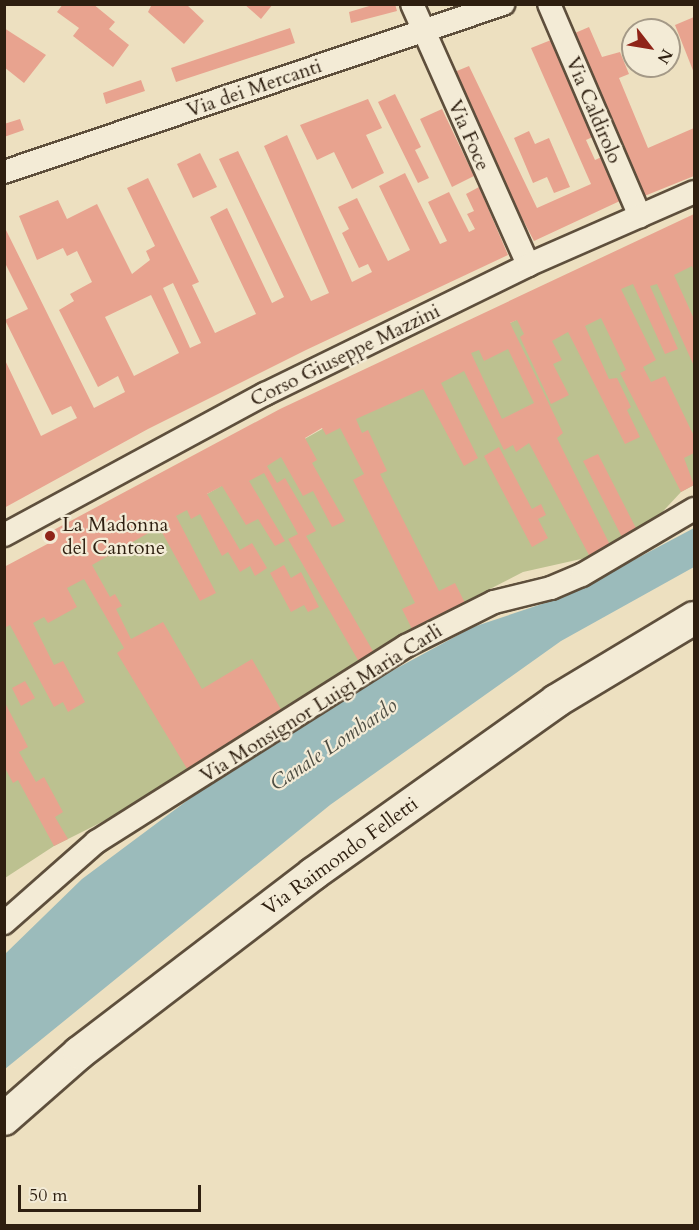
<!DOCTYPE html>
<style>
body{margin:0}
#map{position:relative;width:699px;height:1230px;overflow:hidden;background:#ede0c0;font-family:Cardo,serif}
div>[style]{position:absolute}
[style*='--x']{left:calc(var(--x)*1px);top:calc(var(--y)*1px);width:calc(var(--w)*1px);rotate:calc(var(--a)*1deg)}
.green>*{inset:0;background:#bcc190}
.water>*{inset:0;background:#9bbbbb}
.building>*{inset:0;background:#e8a38f}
.roads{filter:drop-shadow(2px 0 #5e4f3c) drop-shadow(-2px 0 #5e4f3c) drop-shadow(0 2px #5e4f3c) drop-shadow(0 -2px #5e4f3c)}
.street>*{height:22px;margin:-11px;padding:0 11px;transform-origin:11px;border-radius:11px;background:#f3ebd6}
.secondary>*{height:32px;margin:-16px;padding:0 16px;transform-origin:16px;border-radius:16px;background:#f3ebd6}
.dots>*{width:16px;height:16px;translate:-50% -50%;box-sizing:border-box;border:3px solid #f3ebd6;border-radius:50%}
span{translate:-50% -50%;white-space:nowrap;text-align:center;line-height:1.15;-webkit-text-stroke:4.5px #f3ebd6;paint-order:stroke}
.street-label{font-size:20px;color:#2e1f10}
.poi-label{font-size:20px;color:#2e1f10}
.left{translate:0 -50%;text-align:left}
.water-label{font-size:21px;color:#4f4e43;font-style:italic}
.frame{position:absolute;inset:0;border:6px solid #2e1f10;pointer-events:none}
.north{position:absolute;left:621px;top:18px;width:60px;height:60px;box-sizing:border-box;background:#f3ebd6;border:2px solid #a49987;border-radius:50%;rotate:121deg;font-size:16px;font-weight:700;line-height:24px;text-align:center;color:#2e1f10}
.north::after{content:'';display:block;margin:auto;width:21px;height:27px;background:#8f2418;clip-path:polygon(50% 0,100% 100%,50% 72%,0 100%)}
.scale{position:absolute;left:18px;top:1185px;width:183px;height:27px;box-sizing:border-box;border:3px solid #2e1f10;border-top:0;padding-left:8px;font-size:18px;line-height:21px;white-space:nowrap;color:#2e1f10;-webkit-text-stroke:4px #f3ebd6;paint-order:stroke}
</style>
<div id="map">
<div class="green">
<i style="clip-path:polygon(694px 232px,694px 485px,681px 492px,640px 536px,590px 557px,523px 572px,412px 629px,377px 658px,192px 777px,54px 846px,5px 878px,5px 617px,207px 494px,510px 323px)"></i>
</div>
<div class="water">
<i style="clip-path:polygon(694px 528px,694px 567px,561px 641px,330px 805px,5px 1069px,5px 954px,82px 879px,208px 785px,364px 686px,473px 627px,566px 596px)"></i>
</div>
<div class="building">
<i style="clip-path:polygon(63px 4px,93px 4px,115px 22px,109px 29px,129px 45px,113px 67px,73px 36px,79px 28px,57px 12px)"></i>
<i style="clip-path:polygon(152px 4px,186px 4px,204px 21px,184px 44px,148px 12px)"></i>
<i style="clip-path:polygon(244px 4px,273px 4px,261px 19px)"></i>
<i style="clip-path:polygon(376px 4px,395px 4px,397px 11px,351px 23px,349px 12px)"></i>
<i style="clip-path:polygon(694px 17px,694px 73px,675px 25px)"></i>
<i style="clip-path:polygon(589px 27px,602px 57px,620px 52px,629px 74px,619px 78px,648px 148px,694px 128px,694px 176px,637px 199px,568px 36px)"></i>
<i style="clip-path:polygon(4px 28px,46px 55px,24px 83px,4px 67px)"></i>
<i style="clip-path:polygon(290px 28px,295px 43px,176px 82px,171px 68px)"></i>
<i style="clip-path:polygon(551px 40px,584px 114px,589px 112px,599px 134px,586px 140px,595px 160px,608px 154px,622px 200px,534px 241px,447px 75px,469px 66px,537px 208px,591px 184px,531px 48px)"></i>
<i style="clip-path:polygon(141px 80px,145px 91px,106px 104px,103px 93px)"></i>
<i style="clip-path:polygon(395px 94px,421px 147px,415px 150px,429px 178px,418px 183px,378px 102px)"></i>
<i style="clip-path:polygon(368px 99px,382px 128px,366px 135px,384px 173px,352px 189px,334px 152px,317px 160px,300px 125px)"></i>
<i style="clip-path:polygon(442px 109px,474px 176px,452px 187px,420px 119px)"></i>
<i style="clip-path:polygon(20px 119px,24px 130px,4px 137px,4px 124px)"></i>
<i style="clip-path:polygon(529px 131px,535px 144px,549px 138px,570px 187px,554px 193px,547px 177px,533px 183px,514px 138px)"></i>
<i style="clip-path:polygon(evenodd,287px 135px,352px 282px,372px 272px,368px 264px,359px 268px,342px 233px,349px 229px,338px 207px,357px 198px,388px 261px,410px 250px,379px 186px,405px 173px,440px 244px,447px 241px,428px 202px,449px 192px,469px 232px,475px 229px,467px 214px,474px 211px,466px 194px,479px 187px,508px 255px,306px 350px,148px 429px,4px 508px,4px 358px,41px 436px,77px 418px,71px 406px,52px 415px,5px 320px,28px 309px,4px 261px,4px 226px,94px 408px,125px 392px,118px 376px,98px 387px,59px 310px,74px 301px,70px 294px,92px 282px,77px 251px,67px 256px,63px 248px,37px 260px,19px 216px,58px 200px,67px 219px,97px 204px,132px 274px,150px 260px,146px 251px,155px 246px,127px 188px,148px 178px,199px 282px,192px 285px,215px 333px,256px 314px,210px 217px,227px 208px,272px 303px,284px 297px,219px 159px,238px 151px,311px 301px,329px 293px,264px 146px,287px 135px,173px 283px,201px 343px,190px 348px,163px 288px,173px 283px,287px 135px,151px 295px,179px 353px,134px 376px,105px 317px,151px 295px)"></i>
<i style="clip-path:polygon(200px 153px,217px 187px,193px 198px,177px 164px)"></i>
<i style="clip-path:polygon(evenodd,694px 214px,694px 272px,692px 266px,674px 275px,694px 319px,694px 366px,657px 284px,650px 286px,678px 349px,665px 354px,633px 284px,621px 289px,656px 360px,643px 367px,651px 382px,665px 376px,694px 436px,694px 453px,684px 458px,694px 485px,681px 492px,620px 373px,626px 370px,601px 318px,585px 326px,609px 379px,617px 378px,631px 407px,627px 410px,640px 437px,625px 444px,568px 332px,552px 341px,562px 360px,553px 364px,569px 395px,551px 404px,520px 337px,524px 334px,517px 320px,510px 323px,563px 433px,557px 438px,611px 547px,590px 557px,529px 443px,516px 452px,513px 445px,504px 450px,464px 371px,441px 383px,478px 458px,464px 466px,423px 389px,356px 419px,362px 433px,368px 430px,387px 471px,380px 474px,439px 591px,455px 583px,465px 603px,412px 629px,402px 609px,415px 603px,353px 480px,364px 474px,340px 428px,326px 435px,322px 428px,305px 438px,317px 460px,312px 463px,345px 521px,332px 527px,313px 491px,303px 496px,281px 457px,267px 466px,277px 483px,285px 478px,316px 531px,306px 536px,377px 658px,362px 667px,288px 539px,298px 534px,264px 473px,249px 481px,285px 541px,275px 546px,258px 519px,246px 525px,222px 486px,207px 494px,240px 550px,252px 543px,267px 568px,255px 576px,250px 566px,240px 572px,228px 552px,222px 556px,200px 514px,191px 519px,187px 510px,176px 516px,216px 593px,200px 601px,159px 527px,92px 565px,110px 597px,115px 594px,122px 606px,116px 609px,131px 639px,163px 622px,202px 689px,252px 659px,283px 713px,192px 777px,117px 653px,124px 648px,84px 579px,67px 588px,77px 607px,48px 623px,44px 617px,33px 623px,54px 665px,63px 661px,85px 702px,68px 712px,63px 702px,54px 707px,10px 625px,4px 628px,4px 567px,53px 541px,48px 533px,280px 409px,694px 214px,508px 349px,534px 403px,502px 419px,471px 353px,479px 350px,484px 361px,508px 349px)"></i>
<i style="clip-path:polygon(499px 447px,532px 509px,541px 504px,546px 515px,538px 519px,548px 538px,532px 547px,484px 456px)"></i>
<i style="clip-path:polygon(598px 454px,640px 536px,625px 543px,583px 461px)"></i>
<i style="clip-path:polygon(284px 565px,291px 578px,301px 572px,319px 607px,308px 612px,304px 605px,291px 612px,270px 573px)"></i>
<i style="clip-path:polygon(25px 681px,35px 698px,21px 706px,12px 688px)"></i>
<i style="clip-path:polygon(4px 701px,28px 747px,19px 752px,36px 782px,44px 777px,63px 812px,55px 817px,68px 839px,54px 846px,18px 780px,13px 783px,4px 766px)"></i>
</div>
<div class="roads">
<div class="street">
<i style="--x:412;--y:4;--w:286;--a:66"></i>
<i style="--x:549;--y:4;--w:231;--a:66.8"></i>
<i style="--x:4;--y:172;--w:527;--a:-18.61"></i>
<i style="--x:4;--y:535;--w:297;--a:-28.4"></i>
<i style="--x:265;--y:394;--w:293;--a:-26.1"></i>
<i style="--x:528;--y:265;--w:181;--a:-23.7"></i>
<i style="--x:4;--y:923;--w:123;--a:-41.4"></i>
<i style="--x:96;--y:842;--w:367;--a:-32.3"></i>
<i style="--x:406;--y:646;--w:98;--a:-26.6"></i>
<i style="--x:494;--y:602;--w:59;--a:-13.8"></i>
<i style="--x:551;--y:588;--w:34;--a:-23"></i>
<i style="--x:582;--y:575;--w:130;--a:-30.5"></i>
</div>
<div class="secondary">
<i style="--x:4;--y:1119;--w:100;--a:-41.3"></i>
<i style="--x:79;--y:1053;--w:295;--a:-37.4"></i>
<i style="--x:313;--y:874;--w:298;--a:-35.4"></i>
<i style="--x:556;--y:701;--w:161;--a:-31"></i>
</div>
</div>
<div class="dots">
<i style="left:50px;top:536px;background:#8f2418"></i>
</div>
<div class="street-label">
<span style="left:254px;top:88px;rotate:-19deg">Via dei Mercanti</span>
<span style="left:594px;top:110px;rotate:67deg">Via Caldirolo</span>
<span style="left:469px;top:135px;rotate:66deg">Via Foce</span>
<span style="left:345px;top:355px;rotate:-26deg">Corso Giuseppe Mazzini</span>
<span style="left:321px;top:703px;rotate:-32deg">Via Monsignor Luigi Maria Carli</span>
<span style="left:340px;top:856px;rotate:-36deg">Via Raimondo Felletti</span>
</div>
<div class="poi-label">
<span class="left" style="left:62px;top:536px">La Madonna<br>del Cantone</span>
</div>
<div class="water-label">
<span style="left:334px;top:745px;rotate:-34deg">Canale Lombardo</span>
</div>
<div class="frame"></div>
<div class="north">N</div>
<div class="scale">50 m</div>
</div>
